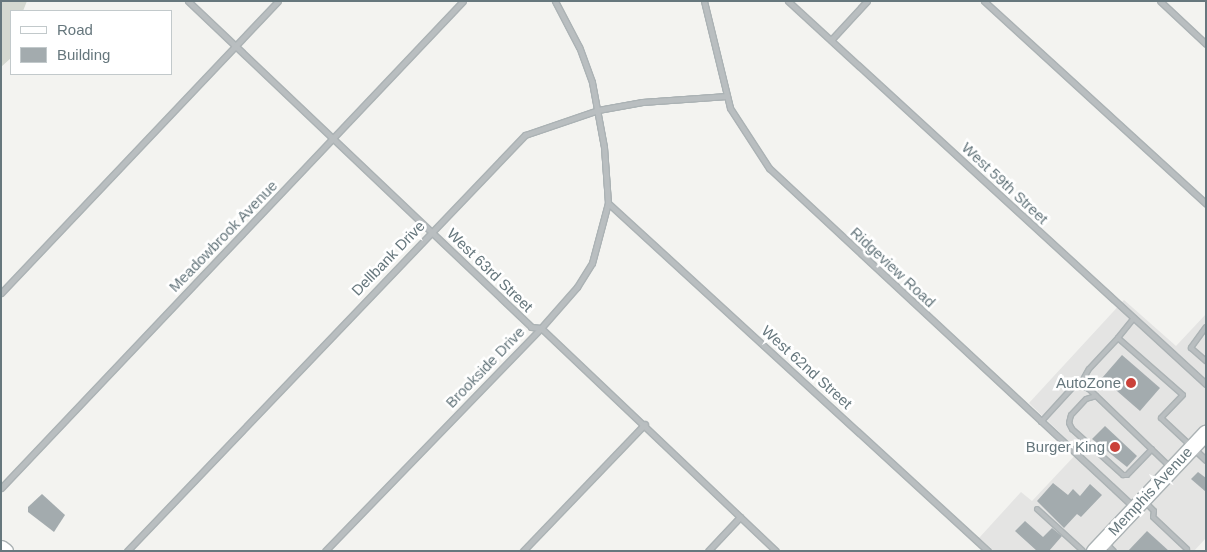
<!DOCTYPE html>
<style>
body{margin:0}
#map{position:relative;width:1207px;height:552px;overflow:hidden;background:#f3f3f0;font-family:Arial,sans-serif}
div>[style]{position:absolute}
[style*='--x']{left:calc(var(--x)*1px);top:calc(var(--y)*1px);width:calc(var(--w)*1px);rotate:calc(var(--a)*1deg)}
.built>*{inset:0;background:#e4e4e3}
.green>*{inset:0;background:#d4d8d0}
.building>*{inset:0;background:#a3abae}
.roads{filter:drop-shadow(1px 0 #abb2b4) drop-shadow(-1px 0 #abb2b4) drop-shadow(0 1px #abb2b4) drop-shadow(0 -1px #abb2b4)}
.service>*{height:4px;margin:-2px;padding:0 2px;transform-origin:2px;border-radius:2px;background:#b9bec0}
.minor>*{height:5px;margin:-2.5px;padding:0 2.5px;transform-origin:2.5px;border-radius:2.5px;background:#b9bec0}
.secondary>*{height:15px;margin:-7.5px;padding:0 7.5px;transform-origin:7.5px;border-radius:7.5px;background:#fff}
.dots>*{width:14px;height:14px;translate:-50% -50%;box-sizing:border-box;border:2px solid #fff;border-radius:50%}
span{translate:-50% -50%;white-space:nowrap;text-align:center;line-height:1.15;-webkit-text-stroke:5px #fff;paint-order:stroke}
.street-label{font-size:15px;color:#66777d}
.poi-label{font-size:15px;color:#66777d}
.right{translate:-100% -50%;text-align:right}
.frame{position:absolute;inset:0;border:2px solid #66777d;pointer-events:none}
.legend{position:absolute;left:10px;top:10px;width:162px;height:65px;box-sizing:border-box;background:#fff;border:1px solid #c2c9cb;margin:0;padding:6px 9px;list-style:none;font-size:15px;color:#66777d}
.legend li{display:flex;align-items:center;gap:10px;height:25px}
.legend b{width:25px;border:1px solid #c2c9cb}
</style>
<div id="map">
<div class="built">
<i style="clip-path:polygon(1124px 300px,1176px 346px,1206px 314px,1206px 538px,1194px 551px,989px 551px,991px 548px,979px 538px,1021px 492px,1032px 501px,1079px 451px,1029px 403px)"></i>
</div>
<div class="green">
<i style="clip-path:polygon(1px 1px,27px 1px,23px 11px,11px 11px,11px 58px,1px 67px)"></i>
</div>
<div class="building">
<i style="clip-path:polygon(1122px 355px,1160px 388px,1140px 411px,1102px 378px)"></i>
<i style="clip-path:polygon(1105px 426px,1137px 456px,1127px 467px,1092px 439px)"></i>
<i style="clip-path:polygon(1198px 472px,1206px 478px,1206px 492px,1191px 479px)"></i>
<i style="clip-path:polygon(1053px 483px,1068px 495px,1073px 489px,1080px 496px,1090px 484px,1102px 495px,1081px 517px,1077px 514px,1064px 528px,1037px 501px)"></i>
<i style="clip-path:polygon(42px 494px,65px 515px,54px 532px,28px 512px,28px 507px)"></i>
<i style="clip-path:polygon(1025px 521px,1043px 537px,1052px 528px,1062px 536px,1049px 551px,1037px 551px,1015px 531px)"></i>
<i style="clip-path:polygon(1147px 531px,1169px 551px,1128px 551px)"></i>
</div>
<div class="roads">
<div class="service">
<i style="--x:1134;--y:318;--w:26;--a:129"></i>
<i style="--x:1118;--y:338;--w:86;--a:41.2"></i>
<i style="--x:1183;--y:395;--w:32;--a:134"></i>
<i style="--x:1161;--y:418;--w:40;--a:43"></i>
<i style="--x:1206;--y:327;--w:26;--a:126"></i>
<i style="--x:1191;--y:348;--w:20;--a:41"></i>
<i style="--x:1080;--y:385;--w:18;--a:-61"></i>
<i style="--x:1089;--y:369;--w:42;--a:-46.9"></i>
<i style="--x:1096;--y:396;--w:10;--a:163"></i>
<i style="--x:1086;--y:399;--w:22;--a:133"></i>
<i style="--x:1071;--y:415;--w:8;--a:104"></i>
<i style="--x:1069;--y:423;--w:7;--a:63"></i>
<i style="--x:1072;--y:429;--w:69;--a:42"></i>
<i style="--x:1123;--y:475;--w:4;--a:0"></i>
<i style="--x:1127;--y:475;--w:36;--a:-46"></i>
<i style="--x:1041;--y:422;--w:47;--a:-47.6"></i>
<i style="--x:1073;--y:387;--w:7;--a:-16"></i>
<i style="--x:1080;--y:385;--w:10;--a:24"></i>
<i style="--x:1089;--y:389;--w:112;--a:43.9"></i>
<i style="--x:1146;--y:503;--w:11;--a:45"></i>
<i style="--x:1154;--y:511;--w:6;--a:99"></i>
<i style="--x:1153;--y:517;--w:47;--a:43.3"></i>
<i style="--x:1037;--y:509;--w:62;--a:42.4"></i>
</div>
<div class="minor">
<i style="--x:188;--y:1;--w:473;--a:43.5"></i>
<i style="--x:531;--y:327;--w:10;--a:6"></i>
<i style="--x:541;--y:328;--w:324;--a:43.5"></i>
<i style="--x:704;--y:1;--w:110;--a:76.3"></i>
<i style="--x:730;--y:108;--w:72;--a:57"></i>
<i style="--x:769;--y:168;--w:498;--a:42.9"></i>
<i style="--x:788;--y:1;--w:567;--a:42.5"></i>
<i style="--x:984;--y:1;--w:301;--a:42.4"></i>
<i style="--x:1160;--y:1;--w:63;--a:43.1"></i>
<i style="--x:831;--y:40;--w:53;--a:-47.3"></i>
<i style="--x:608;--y:203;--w:515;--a:42.48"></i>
<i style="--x:1;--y:293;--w:402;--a:-46.5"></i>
<i style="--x:1194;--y:449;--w:16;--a:43"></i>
<i style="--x:1;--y:488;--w:671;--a:-46.51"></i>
<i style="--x:1105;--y:543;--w:11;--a:45"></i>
<i style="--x:127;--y:551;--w:576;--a:-46.27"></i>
<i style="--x:525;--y:135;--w:77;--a:-18.9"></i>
<i style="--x:598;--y:110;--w:45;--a:-10.3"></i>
<i style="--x:642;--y:102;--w:85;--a:-4"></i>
<i style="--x:325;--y:551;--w:310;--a:-45.9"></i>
<i style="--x:541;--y:328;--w:55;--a:-48.7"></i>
<i style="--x:577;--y:287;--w:28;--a:-58"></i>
<i style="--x:592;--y:263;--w:62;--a:-75.1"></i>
<i style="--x:608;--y:203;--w:56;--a:-94.1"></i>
<i style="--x:604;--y:147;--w:66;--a:-100.5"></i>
<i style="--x:592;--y:82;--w:37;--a:-110"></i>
<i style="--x:579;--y:47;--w:52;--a:-117.6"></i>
<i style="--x:523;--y:551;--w:176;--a:-46.2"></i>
<i style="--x:708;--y:551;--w:47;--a:-46.7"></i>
</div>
<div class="secondary">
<i style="--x:1;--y:548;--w:5;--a:37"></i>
<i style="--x:1094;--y:551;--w:163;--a:-46.7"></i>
</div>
</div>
<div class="dots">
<i style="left:1131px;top:383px;background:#ca4139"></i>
<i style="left:1115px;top:447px;background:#ca4139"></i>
</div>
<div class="street-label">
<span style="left:1005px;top:183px;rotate:43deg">West 59th Street</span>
<span style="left:223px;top:236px;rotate:-46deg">Meadowbrook Avenue</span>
<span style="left:388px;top:258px;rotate:-46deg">Dellbank Drive</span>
<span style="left:893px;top:267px;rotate:43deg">Ridgeview Road</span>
<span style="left:490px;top:270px;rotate:44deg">West 63rd Street</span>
<span style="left:485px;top:367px;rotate:-46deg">Brookside Drive</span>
<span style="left:807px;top:367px;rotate:42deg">West 62nd Street</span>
<span style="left:1150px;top:491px;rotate:-47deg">Memphis Avenue</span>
</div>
<div class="poi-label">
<span class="right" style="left:1121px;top:383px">AutoZone</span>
<span class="right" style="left:1105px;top:447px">Burger King</span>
</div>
<div class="frame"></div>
<ul class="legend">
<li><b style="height:6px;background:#fff"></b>Road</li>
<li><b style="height:14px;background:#a3abae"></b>Building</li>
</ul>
</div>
